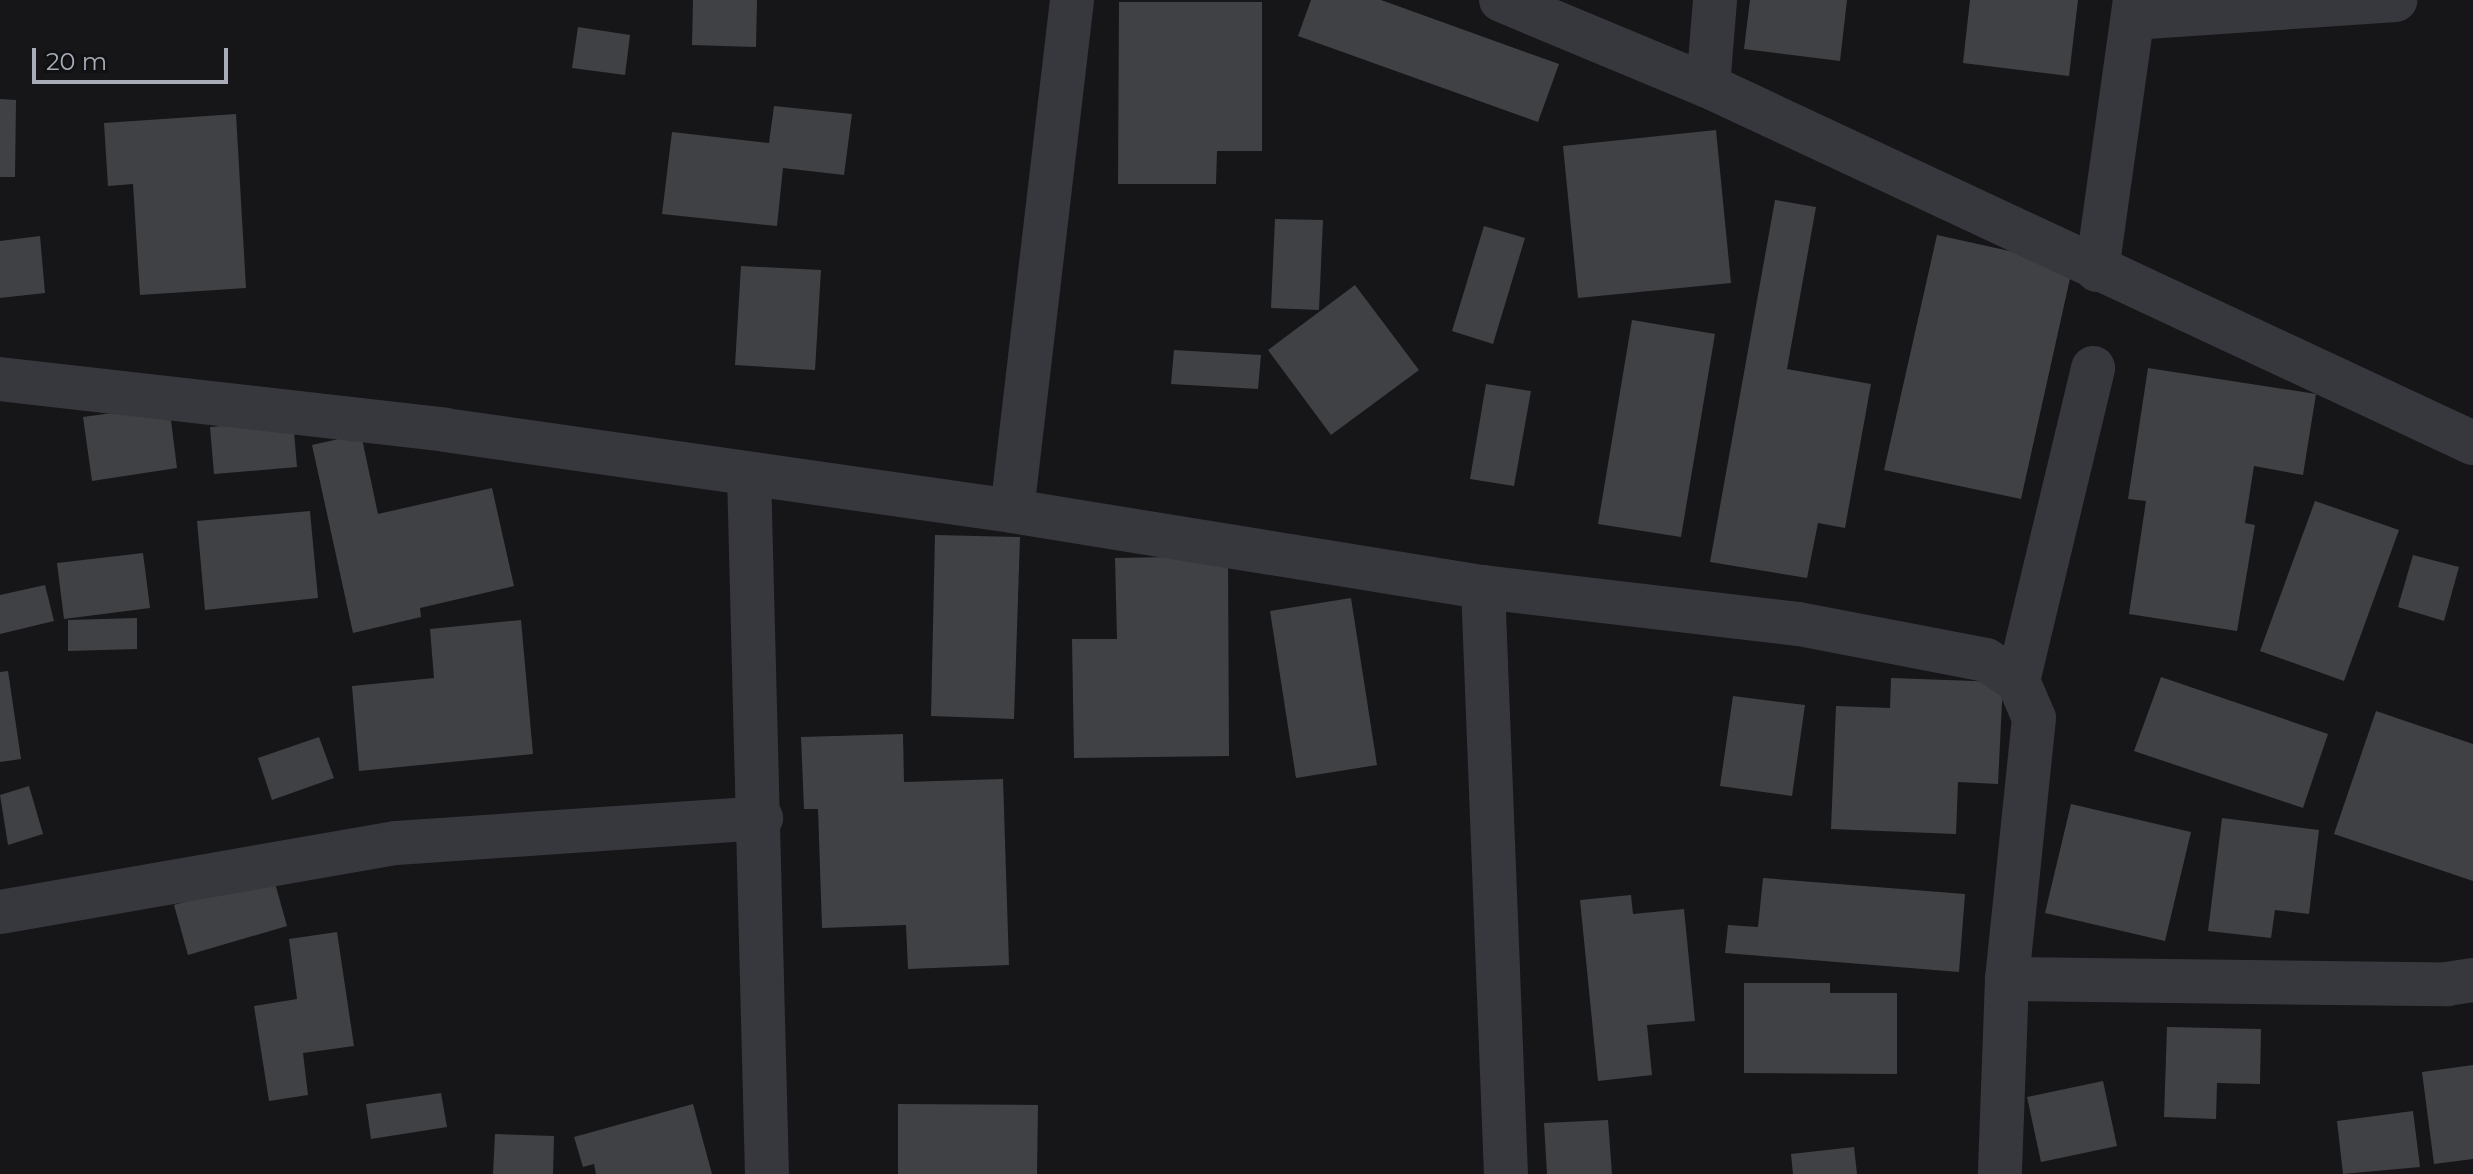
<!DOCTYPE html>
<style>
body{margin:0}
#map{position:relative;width:2473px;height:1174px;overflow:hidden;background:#161618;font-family:Montserrat,sans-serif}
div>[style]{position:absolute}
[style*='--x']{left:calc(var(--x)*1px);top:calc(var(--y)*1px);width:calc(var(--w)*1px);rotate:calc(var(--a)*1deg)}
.building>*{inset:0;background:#404145}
.street>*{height:44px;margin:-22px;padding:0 22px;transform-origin:22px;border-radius:22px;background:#37383d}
span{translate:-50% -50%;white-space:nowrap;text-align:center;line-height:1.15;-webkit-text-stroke:8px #111113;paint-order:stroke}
.scale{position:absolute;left:32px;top:48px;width:196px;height:36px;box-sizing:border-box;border:4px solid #a8adb8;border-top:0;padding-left:10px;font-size:24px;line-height:28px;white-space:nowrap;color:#a8adb8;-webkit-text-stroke:6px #111113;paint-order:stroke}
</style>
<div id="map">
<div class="building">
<i style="clip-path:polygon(693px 0,757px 0,756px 47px,692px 45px)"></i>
<i style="clip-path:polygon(1311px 0,1381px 0,1559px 64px,1538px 122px,1298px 36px)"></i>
<i style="clip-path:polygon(1750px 0,1847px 0,1840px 61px,1744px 49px)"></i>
<i style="clip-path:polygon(1970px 0,2078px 0,2069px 76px,1963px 63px)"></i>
<i style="clip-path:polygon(1119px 2px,1262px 2px,1262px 151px,1217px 151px,1216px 184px,1118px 184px)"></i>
<i style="clip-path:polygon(578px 27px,630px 35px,625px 75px,572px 68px)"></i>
<i style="clip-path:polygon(0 99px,16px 100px,15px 177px,0 177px)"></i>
<i style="clip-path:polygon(774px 106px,852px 114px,844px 175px,783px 168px,777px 226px,662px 214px,672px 132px,769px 143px)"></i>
<i style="clip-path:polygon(236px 114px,246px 288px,140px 295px,133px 184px,108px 186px,104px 123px)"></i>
<i style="clip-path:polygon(1716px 130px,1731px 283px,1578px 298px,1563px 146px)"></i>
<i style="clip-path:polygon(1775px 200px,1816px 207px,1787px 369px,1871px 384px,1845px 528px,1818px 523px,1807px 578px,1710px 562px)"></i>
<i style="clip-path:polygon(1275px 219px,1323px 220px,1319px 310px,1271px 308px)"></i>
<i style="clip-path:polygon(1484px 226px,1525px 238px,1493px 344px,1452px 331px)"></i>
<i style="clip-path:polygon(1937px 235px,2073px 265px,2021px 499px,1884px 470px)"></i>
<i style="clip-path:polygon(40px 236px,45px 293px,0 298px,0 241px)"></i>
<i style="clip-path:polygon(741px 266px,821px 270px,815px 370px,735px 365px)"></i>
<i style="clip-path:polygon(1355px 285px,1419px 370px,1331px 435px,1268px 350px)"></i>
<i style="clip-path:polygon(1632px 320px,1715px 334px,1681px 537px,1598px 524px)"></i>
<i style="clip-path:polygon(1174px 350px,1261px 355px,1258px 389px,1171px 384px)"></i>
<i style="clip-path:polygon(2148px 368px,2316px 394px,2303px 475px,2254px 466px,2245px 523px,2255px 525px,2237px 631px,2129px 614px,2146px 501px,2128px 499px)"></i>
<i style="clip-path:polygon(1486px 384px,1531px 391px,1514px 486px,1470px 479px)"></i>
<i style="clip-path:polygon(169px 405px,177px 468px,92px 481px,83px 417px)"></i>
<i style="clip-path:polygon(293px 420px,297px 467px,214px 474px,210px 427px)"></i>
<i style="clip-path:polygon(361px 434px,378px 514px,492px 488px,514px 586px,420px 608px,421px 617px,353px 633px,312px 445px)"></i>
<i style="clip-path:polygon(2315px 501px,2399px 530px,2344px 681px,2260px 651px)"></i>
<i style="clip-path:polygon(310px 511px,318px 598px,205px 610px,197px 521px)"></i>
<i style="clip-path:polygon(935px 535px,1020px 537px,1014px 719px,931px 716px)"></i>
<i style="clip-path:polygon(143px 553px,150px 608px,64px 619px,57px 563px)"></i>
<i style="clip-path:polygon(2413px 555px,2459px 567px,2444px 621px,2398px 607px)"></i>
<i style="clip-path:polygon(1228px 556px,1229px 756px,1074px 758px,1072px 639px,1117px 639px,1115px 558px)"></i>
<i style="clip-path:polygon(45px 585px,54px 621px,0 634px,0 595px)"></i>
<i style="clip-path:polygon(1351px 598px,1377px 765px,1296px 778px,1270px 611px)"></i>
<i style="clip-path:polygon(137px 618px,137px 649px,68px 651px,68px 620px)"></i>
<i style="clip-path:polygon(521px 620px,533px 754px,359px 771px,352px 686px,434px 678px,430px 629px)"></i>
<i style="clip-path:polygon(8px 671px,21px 759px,0 762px,0 672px)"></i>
<i style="clip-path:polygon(2161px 677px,2328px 734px,2303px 808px,2134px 751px)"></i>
<i style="clip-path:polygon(1891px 678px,2003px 682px,1998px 784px,1958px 782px,1956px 834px,1831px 829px,1836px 706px,1890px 708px)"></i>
<i style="clip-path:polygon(1733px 696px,1805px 705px,1792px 796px,1720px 786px)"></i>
<i style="clip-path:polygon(2376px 711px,2473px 744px,2473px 881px,2334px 834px)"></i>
<i style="clip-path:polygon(903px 734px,904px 782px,1003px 779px,1009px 965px,908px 969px,906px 925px,822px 928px,818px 809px,804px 809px,801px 737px)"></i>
<i style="clip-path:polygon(319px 737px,334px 778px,272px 800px,258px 758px)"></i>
<i style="clip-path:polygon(29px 786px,43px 834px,8px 845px,0 795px)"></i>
<i style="clip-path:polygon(2071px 804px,2191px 832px,2165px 941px,2045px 913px)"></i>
<i style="clip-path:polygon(2222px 818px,2319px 830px,2309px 914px,2275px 910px,2271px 938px,2208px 931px)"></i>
<i style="clip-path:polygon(273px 876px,287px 926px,188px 955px,174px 905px)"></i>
<i style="clip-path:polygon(1763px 878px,1965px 894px,1959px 972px,1725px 953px,1728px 925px,1758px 927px)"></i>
<i style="clip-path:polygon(1631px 895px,1633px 914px,1684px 909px,1695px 1021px,1647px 1025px,1652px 1075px,1598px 1081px,1580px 900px)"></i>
<i style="clip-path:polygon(337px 932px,354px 1046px,303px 1053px,308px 1095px,269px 1101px,254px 1006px,297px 999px,289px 939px)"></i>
<i style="clip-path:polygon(1744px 983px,1830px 983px,1830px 993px,1897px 993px,1897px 1074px,1744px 1073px)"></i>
<i style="clip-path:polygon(2167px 1027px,2261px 1029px,2260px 1084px,2217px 1083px,2216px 1119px,2164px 1117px)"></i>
<i style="clip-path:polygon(2473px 1065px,2473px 1159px,2434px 1164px,2422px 1072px)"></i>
<i style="clip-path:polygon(2103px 1081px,2117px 1146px,2041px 1162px,2027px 1097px)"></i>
<i style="clip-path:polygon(441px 1093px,447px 1127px,371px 1139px,366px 1104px)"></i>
<i style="clip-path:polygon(693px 1104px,712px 1174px,596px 1174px,594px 1164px,583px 1167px,574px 1137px)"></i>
<i style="clip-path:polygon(898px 1104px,1038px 1105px,1037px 1174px,898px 1174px)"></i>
<i style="clip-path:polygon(2413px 1111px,2420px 1167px,2343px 1174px,2337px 1121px)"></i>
<i style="clip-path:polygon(1608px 1120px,1612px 1174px,1547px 1174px,1544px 1123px)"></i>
<i style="clip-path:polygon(495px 1134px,554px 1136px,553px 1174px,493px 1174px)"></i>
<i style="clip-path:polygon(1854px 1147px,1857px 1174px,1793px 1174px,1791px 1154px)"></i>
</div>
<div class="street">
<i style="--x:1501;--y:0;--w:224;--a:22.6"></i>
<i style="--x:1708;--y:86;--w:844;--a:25.02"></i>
<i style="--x:2133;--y:18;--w:263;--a:-3.9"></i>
<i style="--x:1708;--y:86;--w:86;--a:-85.3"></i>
<i style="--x:2097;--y:270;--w:273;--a:-82"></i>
<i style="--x:0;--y:379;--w:448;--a:6.5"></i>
<i style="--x:445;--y:430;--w:573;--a:8.13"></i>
<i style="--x:1012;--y:511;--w:477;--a:9.2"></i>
<i style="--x:1483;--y:587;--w:318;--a:6.7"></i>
<i style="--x:1799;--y:624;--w:190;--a:10.9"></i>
<i style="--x:1986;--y:660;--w:38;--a:33"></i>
<i style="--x:2018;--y:681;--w:40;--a:66.6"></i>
<i style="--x:2034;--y:718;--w:262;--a:95.9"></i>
<i style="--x:2007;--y:979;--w:195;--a:92.1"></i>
<i style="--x:749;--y:474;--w:700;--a:88.53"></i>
<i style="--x:1012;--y:511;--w:515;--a:-83.3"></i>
<i style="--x:1483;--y:587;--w:587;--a:87.76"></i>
<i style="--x:2018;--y:681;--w:322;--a:-76.5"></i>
<i style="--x:0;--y:912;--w:402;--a:-9.9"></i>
<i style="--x:396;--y:843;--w:366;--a:-3.9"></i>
<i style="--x:2007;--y:979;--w:440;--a:0.7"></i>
<i style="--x:2447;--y:984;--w:26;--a:-9"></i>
</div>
<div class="scale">20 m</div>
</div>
